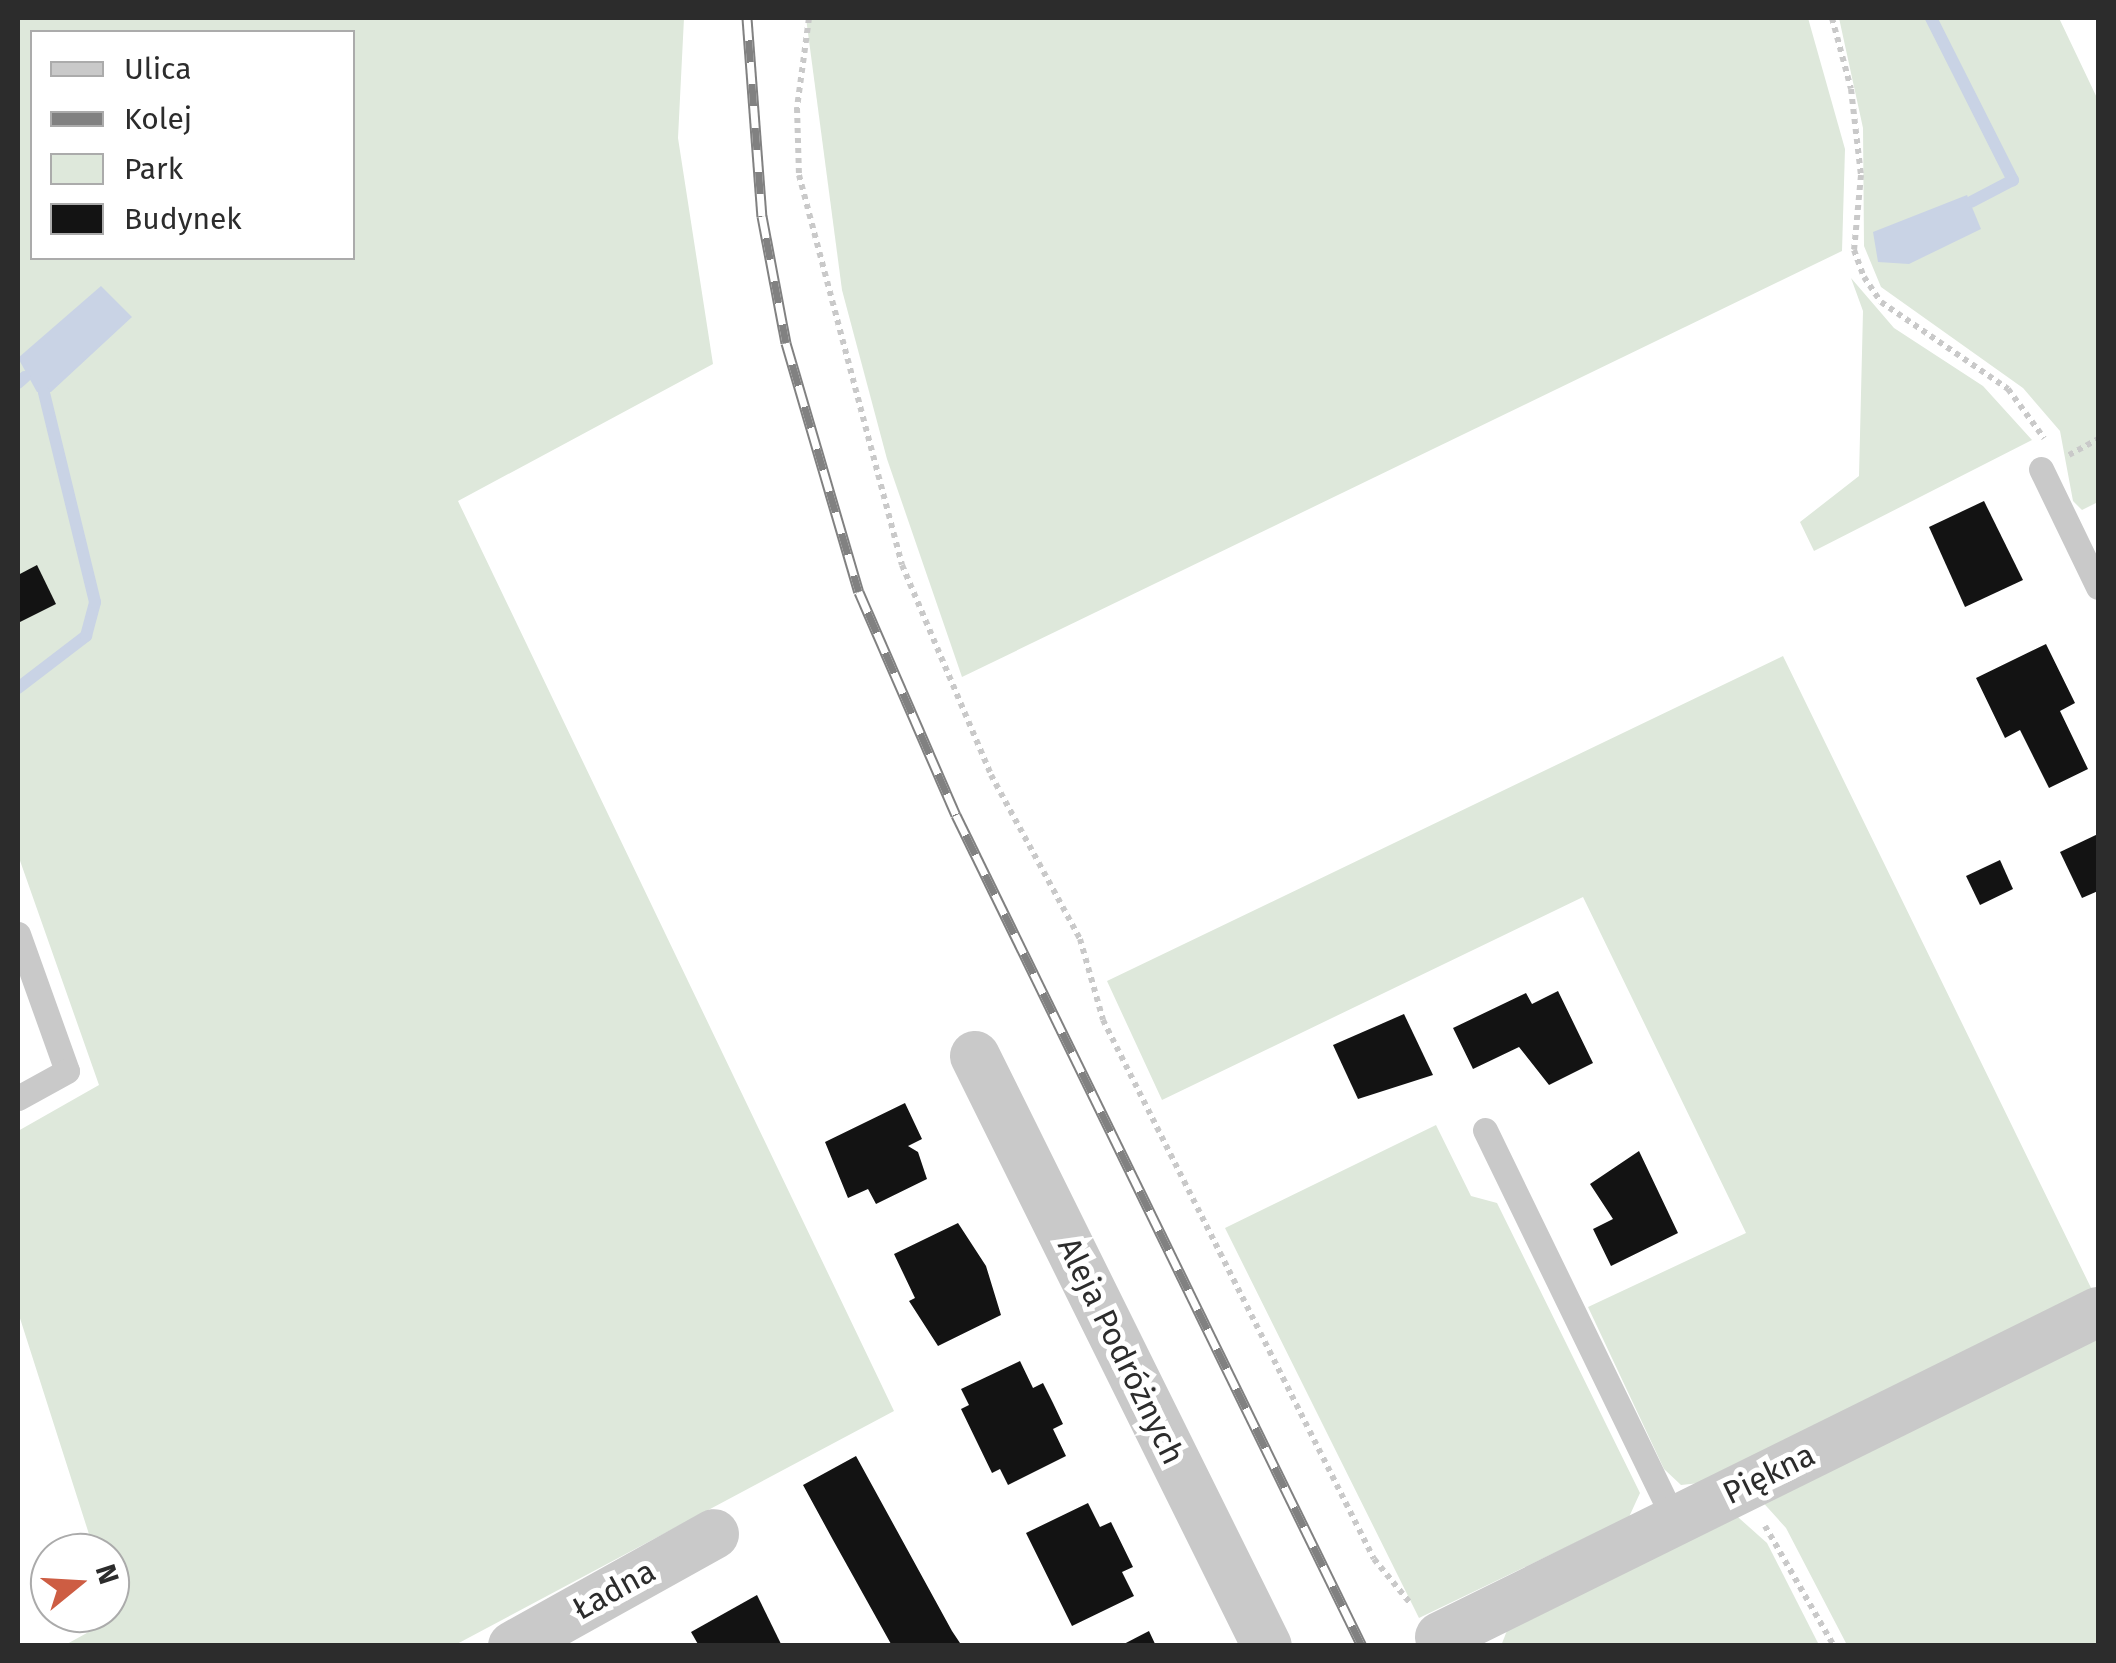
<!DOCTYPE html>
<meta charset="utf-8">
<style>
body{margin:0}
#map{position:relative;width:2116px;height:1663px;overflow:hidden;background:#fff;font-family:"Fira Sans",sans-serif}
div>[style]{position:absolute}
[style*='--x']{left:calc(var(--x)*1px);top:calc(var(--y)*1px);width:calc(var(--w)*1px);rotate:calc(var(--a)*1deg)}
.green>*{inset:0;background:#dee8db}
.water>*{inset:0;background:#c9d3e5}
.stream>*{height:12px;margin:-6px;padding:0 6px;transform-origin:6px;border-radius:6px;background:#c9d3e5}
.building>*{inset:0;background:#131313}
.path>*{height:6px;margin-top:-3px;transform-origin:0;background:repeating-linear-gradient(90deg,#c9c9c9 0 5px,transparent 0 10px)}
.service>*{height:25px;margin:-12.5px;padding:0 12.5px;transform-origin:12.5px;border-radius:12.5px;background:#c9c9c9}
.minor>*{height:50px;margin:-25px;padding:0 25px;transform-origin:25px;border-radius:25px;background:#c9c9c9}
.rail>*{height:11px;margin-top:-5.5px;transform-origin:0;background:repeating-linear-gradient(90deg,#fff 0 22px,#818181 0 44px);box-sizing:border-box;border-block:2px solid #818181}
span{translate:-50% -50%;white-space:nowrap;text-align:center;line-height:1.15;-webkit-text-stroke:10px #fff;paint-order:stroke}
.street-label{font-size:32px;color:#2c2c2c}
.frame{position:absolute;inset:0;border:20px solid #2c2c2c;pointer-events:none}
.legend{position:absolute;left:30px;top:30px;width:325px;height:230px;box-sizing:border-box;background:#fff;border:2px solid #ababab;margin:0;padding:12px 18px;list-style:none;font-size:30px;color:#2c2c2c}
.legend li{display:flex;align-items:center;gap:20px;height:50px}
.legend b{width:50px;border:2px solid #ababab}
.north{position:absolute;left:30px;top:1533px;width:100px;height:100px;box-sizing:border-box;background:#fff;border:2px solid #ababab;border-radius:50%;rotate:72deg;font-size:28px;font-weight:700;line-height:40px;text-align:center;color:#2c2c2c}
.north::after{content:'';display:block;margin:auto;width:35px;height:45px;background:#cd5d43;clip-path:polygon(50% 0,100% 100%,50% 72%,0 100%)}
</style>
<div id="map">
<div class="green">
<i style="clip-path:polygon(evenodd,18px 18px,684px 18px,678px 138px,713px 364px,458px 501px,894px 1411px,455px 1645px,65px 1645px,116px 1617px,110px 1553px,95px 1553px,18px 1312px,18px 1131px,99px 1085px,18px 855px,18px 18px,32px 32px,352px 32px,352px 258px,32px 258px,32px 32px)"></i>
<i style="clip-path:polygon(806px 18px,1808px 18px,1845px 149px,1842px 251px,962px 677px,887px 459px,842px 290px)"></i>
<i style="clip-path:polygon(1839px 18px,2059px 18px,2098px 100px,2098px 502px,2082px 510px,2073px 501px,2060px 431px,2023px 388px,1881px 287px,1864px 246px,1863px 128px)"></i>
<i style="clip-path:polygon(1851px 278px,1894px 328px,1983px 386px,2032px 440px,1814px 551px,1800px 522px,1859px 476px,1863px 311px)"></i>
<i style="clip-path:polygon(1783px 656px,2094px 1294px,1709px 1482px,1681px 1485px,1664px 1469px,1588px 1307px,1746px 1233px,1583px 897px,1162px 1100px,1107px 981px)"></i>
<i style="clip-path:polygon(1436px 1125px,1471px 1196px,1497px 1203px,1640px 1493px,1629px 1517px,1419px 1618px,1225px 1228px)"></i>
<i style="clip-path:polygon(2098px 1333px,2098px 1645px,1847px 1645px,1786px 1528px,1758px 1497px)"></i>
<i style="clip-path:polygon(1730px 1510px,1767px 1543px,1819px 1645px,1501px 1646px,1513px 1615px)"></i>
</div>
<div class="water">
<i style="clip-path:polygon(1967px 195px,1981px 229px,1909px 264px,1878px 262px,1873px 232px)"></i>
<i style="clip-path:polygon(101px 286px,132px 317px,51px 392px,37px 392px,18px 358px)"></i>
</div>
<div class="stream">
<i style="--x:1931;--y:18;--w:182;--a:63.2"></i>
<i style="--x:2013;--y:180;--w:47;--a:152.4"></i>
<i style="--x:18;--y:383;--w:9;--a:-41"></i>
<i style="--x:18;--y:688;--w:86;--a:-37.4"></i>
<i style="--x:86;--y:636;--w:35;--a:-75"></i>
<i style="--x:95;--y:602;--w:216;--a:-103.7"></i>
</div>
<div class="building">
<i style="clip-path:polygon(1984px 501px,2023px 580px,1965px 607px,1929px 527px)"></i>
<i style="clip-path:polygon(37px 565px,56px 604px,18px 623px,18px 575px)"></i>
<i style="clip-path:polygon(2046px 644px,2075px 703px,2060px 711px,2088px 769px,2049px 788px,2020px 730px,2005px 738px,1976px 678px)"></i>
<i style="clip-path:polygon(2098px 834px,2098px 891px,2082px 898px,2060px 852px)"></i>
<i style="clip-path:polygon(2000px 860px,2013px 889px,1980px 905px,1966px 876px)"></i>
<i style="clip-path:polygon(1558px 991px,1593px 1063px,1549px 1085px,1519px 1047px,1473px 1069px,1453px 1028px,1526px 993px,1532px 1004px)"></i>
<i style="clip-path:polygon(1404px 1014px,1433px 1075px,1358px 1099px,1333px 1045px)"></i>
<i style="clip-path:polygon(905px 1103px,922px 1139px,908px 1146px,918px 1152px,927px 1179px,876px 1204px,868px 1189px,848px 1198px,825px 1142px)"></i>
<i style="clip-path:polygon(1639px 1151px,1678px 1233px,1611px 1266px,1593px 1229px,1613px 1219px,1590px 1184px)"></i>
<i style="clip-path:polygon(958px 1223px,986px 1266px,1001px 1315px,938px 1346px,909px 1301px,915px 1298px,894px 1254px)"></i>
<i style="clip-path:polygon(1020px 1361px,1033px 1388px,1043px 1383px,1053px 1403px,1063px 1424px,1053px 1429px,1066px 1456px,1008px 1485px,1000px 1469px,992px 1473px,961px 1409px,969px 1405px,961px 1389px)"></i>
<i style="clip-path:polygon(856px 1456px,952px 1631px,962px 1646px,891px 1644px,833px 1540px,803px 1485px)"></i>
<i style="clip-path:polygon(1088px 1503px,1100px 1527px,1111px 1522px,1133px 1567px,1122px 1572px,1134px 1596px,1072px 1626px,1026px 1533px)"></i>
<i style="clip-path:polygon(757px 1595px,782px 1646px,699px 1646px,691px 1632px)"></i>
<i style="clip-path:polygon(1149px 1631px,1156px 1646px,1120px 1646px)"></i>
</div>
<div class="path">
<i style="--x:809;--y:18;--w:91;--a:97.6"></i>
<i style="--x:797;--y:108;--w:67;--a:88.3"></i>
<i style="--x:799;--y:175;--w:403;--a:75.2"></i>
<i style="--x:902;--y:565;--w:228;--a:67"></i>
<i style="--x:991;--y:775;--w:187;--a:61.5"></i>
<i style="--x:1080;--y:939;--w:84;--a:74.1"></i>
<i style="--x:1103;--y:1020;--w:603;--a:63.31"></i>
<i style="--x:1374;--y:1559;--w:58;--a:50.6"></i>
<i style="--x:1832;--y:18;--w:73;--a:75"></i>
<i style="--x:1851;--y:89;--w:87;--a:83.4"></i>
<i style="--x:1861;--y:175;--w:75;--a:95.3"></i>
<i style="--x:1854;--y:250;--w:29;--a:70"></i>
<i style="--x:1864;--y:277;--w:30;--a:56"></i>
<i style="--x:1881;--y:302;--w:154;--a:34.4"></i>
<i style="--x:2008;--y:389;--w:61;--a:53.7"></i>
<i style="--x:2069;--y:455;--w:33;--a:-29"></i>
<i style="--x:1765;--y:1526;--w:138;--a:60.1"></i>
</div>
<div class="service">
<i style="--x:2041;--y:469;--w:131;--a:64.2"></i>
<i style="--x:18;--y:934;--w:145;--a:70.3"></i>
<i style="--x:67;--y:1071;--w:56;--a:151.1"></i>
<i style="--x:1485;--y:1130;--w:432;--a:64.1"></i>
</div>
<div class="minor">
<i style="--x:975;--y:1056;--w:658;--a:63.67"></i>
<i style="--x:1440;--y:1637;--w:734;--a:-26.29"></i>
<i style="--x:513;--y:1646;--w:230;--a:-29.1"></i>
</div>
<div class="rail">
<i style="--x:747;--y:18;--w:199;--a:85.7"></i>
<i style="--x:762;--y:216;--w:129;--a:79.3"></i>
<i style="--x:786;--y:343;--w:259;--a:73.7"></i>
<i style="--x:859;--y:592;--w:243;--a:66.5"></i>
<i style="--x:956;--y:815;--w:925;--a:63.96"></i>
</div>
<div class="street-label">
<span style="left:1121px;top:1351px;rotate:64deg">Aleja Podróżnych</span>
<span style="left:1769px;top:1474px;rotate:-26deg">Piękna</span>
<span style="left:614px;top:1590px;rotate:-29deg">Ładna</span>
</div>
<div class="frame"></div>
<ul class="legend">
<li><b style="height:12px;background:#c9c9c9"></b>Ulica</li>
<li><b style="height:12px;background:#818181"></b>Kolej</li>
<li><b style="height:28px;background:#dee8db"></b>Park</li>
<li><b style="height:28px;background:#131313"></b>Budynek</li>
</ul>
<div class="north">N</div>
</div>
